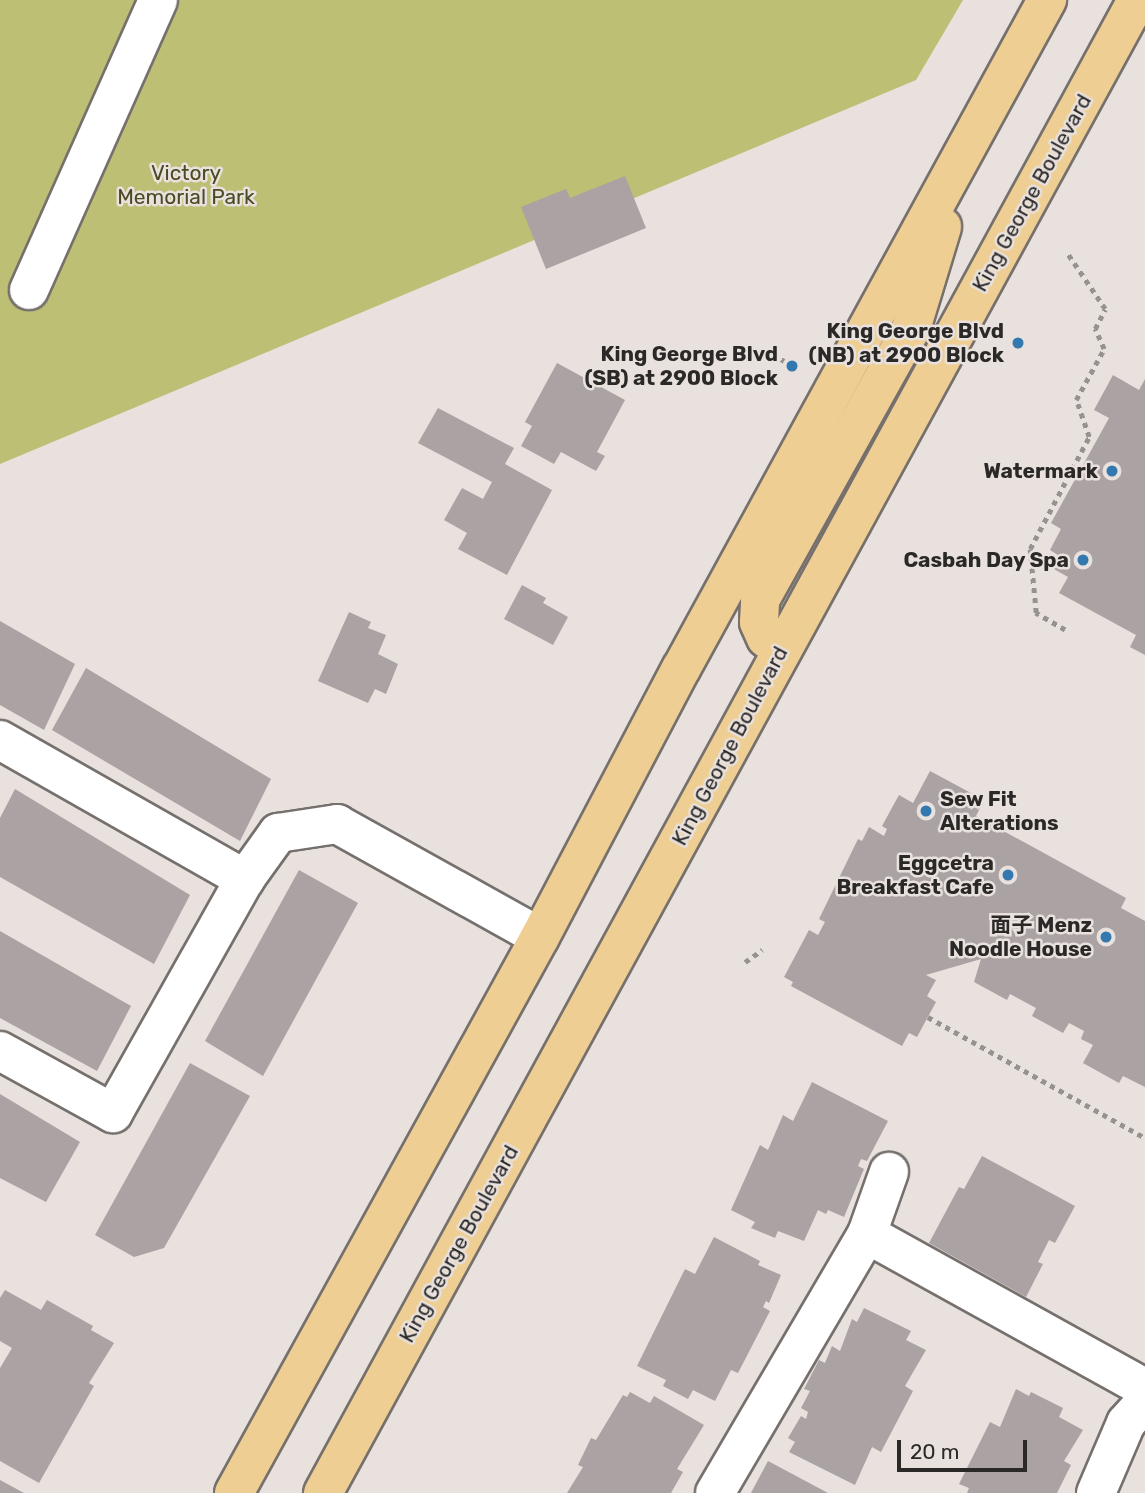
<!DOCTYPE html>
<meta charset="utf-8">
<style>
body{margin:0}
#map{position:relative;width:1145px;height:1493px;overflow:hidden;background:#e8e1de;font-family:Rubik,"Noto Sans SC",sans-serif}
div>[style]{position:absolute}
[style*='--x']{left:calc(var(--x)*1px);top:calc(var(--y)*1px);width:calc(var(--w)*1px);rotate:calc(var(--a)*1deg)}
.green>*{inset:0;background:#bcbf74}
.building>*{inset:0;background:#aaa2a3}
.path>*{height:4.5px;margin-top:-2.25px;transform-origin:0;background:repeating-linear-gradient(90deg,#96928f 0 5px,transparent 0 10px)}
.roads{filter:drop-shadow(2px 0 #76706d) drop-shadow(-2px 0 #76706d) drop-shadow(0 2px #76706d) drop-shadow(0 -2px #76706d)}
.minor>*{height:38px;margin:-19px;padding:0 19px;transform-origin:19px;border-radius:19px;background:#fff}
.major>*{height:38px;margin:-19px;padding:0 19px;transform-origin:19px;border-radius:19px;background:#efce93}
.dots>*{width:19px;height:19px;translate:-50% -50%;box-sizing:border-box;border:4px solid #e8e1de;border-radius:50%}
span{translate:-50% -50%;white-space:nowrap;text-align:center;line-height:1.15;-webkit-text-stroke:5px #e8e1de;paint-order:stroke}
.park-label{font-size:21px;color:#4a4b22}
.street-label{font-size:21px;color:#2b2928}
.poi-label{font-size:21px;color:#2b2928;font-weight:700}
.right{translate:-100% -50%;text-align:right}
.left{translate:0 -50%;text-align:left}
.scale{position:absolute;left:897px;top:1440px;width:130px;height:32px;box-sizing:border-box;border:4px solid #2b2928;border-top:0;padding-left:9px;font-size:21px;line-height:24px;white-space:nowrap;color:#2b2928;-webkit-text-stroke:5px #e8e1de;paint-order:stroke}
</style>
<div id="map">
<div class="green">
<i style="clip-path:polygon(0 0,963px 0,916px 80px,0 464px)"></i>
</div>
<div class="building">
<i style="clip-path:polygon(625px 176px,646px 228px,546px 269px,521px 207px,566px 189px,570px 198px)"></i>
<i style="clip-path:polygon(557px 363px,625px 400px,597px 452px,605px 456px,596px 471px,561px 452px,554px 464px,521px 446px,532px 426px,525px 422px)"></i>
<i style="clip-path:polygon(1113px 375px,1139px 390px,1145px 379px,1145px 655px,1130px 647px,1136px 635px,1059px 593px,1068px 577px,1054px 569px,1061px 557px,1050px 550px,1061px 529px,1051px 523px,1109px 418px,1094px 410px)"></i>
<i style="clip-path:polygon(438px 408px,514px 448px,505px 464px,552px 490px,507px 575px,458px 549px,467px 533px,444px 520px,462px 488px,483px 499px,492px 482px,418px 443px)"></i>
<i style="clip-path:polygon(522px 585px,546px 598px,543px 603px,568px 617px,553px 645px,504px 619px)"></i>
<i style="clip-path:polygon(349px 612px,371px 622px,368px 628px,386px 635px,378px 654px,398px 664px,386px 694px,375px 689px,368px 703px,318px 681px)"></i>
<i style="clip-path:polygon(0 621px,75px 664px,44px 730px,0 705px)"></i>
<i style="clip-path:polygon(86px 668px,271px 779px,240px 841px,52px 730px)"></i>
<i style="clip-path:polygon(930px 771px,984px 800px,976px 816px,1126px 898px,1121px 908px,1145px 921px,1145px 1087px,1123px 1076px,1119px 1083px,1083px 1063px,1093px 1045px,1081px 1039px,1084px 1031px,1069px 1023px,1063px 1033px,1032px 1016px,1036px 1008px,1010px 994px,1007px 1000px,974px 982px,981px 959px,926px 975px,936px 980px,927px 996px,936px 1002px,917px 1037px,909px 1033px,902px 1046px,791px 986px,793px 982px,784px 977px,809px 930px,818px 935px,825px 922px,819px 919px,858px 839px,862px 841px,869px 827px,884px 836px,887px 829px,882px 826px,899px 795px,913px 803px)"></i>
<i style="clip-path:polygon(15px 789px,190px 895px,154px 964px,0 877px,0 818px)"></i>
<i style="clip-path:polygon(299px 870px,358px 903px,263px 1076px,205px 1041px)"></i>
<i style="clip-path:polygon(0 931px,131px 1006px,97px 1071px,0 1018px)"></i>
<i style="clip-path:polygon(190px 1063px,250px 1096px,164px 1248px,134px 1257px,95px 1235px)"></i>
<i style="clip-path:polygon(812px 1082px,888px 1121px,867px 1161px,861px 1159px,858px 1166px,864px 1169px,844px 1217px,828px 1210px,826px 1214px,818px 1210px,804px 1241px,778px 1231px,775px 1238px,751px 1228px,755px 1222px,731px 1210px,760px 1145px,768px 1150px,783px 1115px,793px 1121px)"></i>
<i style="clip-path:polygon(0 1094px,80px 1142px,46px 1202px,0 1178px)"></i>
<i style="clip-path:polygon(982px 1156px,1075px 1206px,1055px 1243px,1049px 1240px,1038px 1262px,1043px 1264px,1026px 1297px,929px 1243px,959px 1187px,964px 1189px)"></i>
<i style="clip-path:polygon(714px 1237px,760px 1261px,758px 1265px,781px 1275px,769px 1303px,766px 1301px,763px 1307px,770px 1311px,738px 1373px,731px 1370px,715px 1401px,693px 1390px,688px 1399px,663px 1386px,666px 1380px,637px 1366px,685px 1269px,695px 1274px)"></i>
<i style="clip-path:polygon(5px 1290px,41px 1310px,47px 1300px,93px 1326px,91px 1330px,114px 1343px,89px 1383px,94px 1386px,39px 1483px,0 1461px,0 1368px,12px 1348px,0 1341px,0 1298px)"></i>
<i style="clip-path:polygon(864px 1308px,911px 1331px,906px 1340px,926px 1350px,905px 1386px,913px 1391px,881px 1452px,872px 1447px,855px 1485px,789px 1452px,795px 1442px,788px 1438px,801px 1416px,806px 1419px,808px 1412px,801px 1408px,810px 1391px,804px 1389px,819px 1360px,825px 1363px,832px 1346px,840px 1351px,852px 1319px,857px 1322px)"></i>
<i style="clip-path:polygon(1016px 1389px,1029px 1396px,1031px 1392px,1063px 1408px,1059px 1417px,1083px 1430px,1064px 1461px,1071px 1465px,1057px 1493px,967px 1493px,969px 1488px,959px 1484px,990px 1422px,1000px 1427px)"></i>
<i style="clip-path:polygon(630px 1392px,650px 1403px,654px 1396px,704px 1425px,677px 1469px,683px 1472px,671px 1493px,567px 1493px,583px 1467px,578px 1465px,591px 1438px,596px 1440px,623px 1395px,627px 1397px)"></i>
<i style="clip-path:polygon(768px 1461px,828px 1493px,751px 1493px)"></i>
<i style="clip-path:polygon(0 1480px,24px 1493px,0 1493px)"></i>
</div>
<div class="path">
<i style="--x:773;--y:354;--w:22;--a:32"></i>
<i style="--x:1065;--y:630;--w:34;--a:-150"></i>
<i style="--x:1036;--y:613;--w:64;--a:-95.4"></i>
<i style="--x:1030;--y:549;--w:127;--a:-62.2"></i>
<i style="--x:1089;--y:437;--w:39;--a:-109"></i>
<i style="--x:1076;--y:400;--w:58;--a:-61.2"></i>
<i style="--x:1104;--y:349;--w:22;--a:-114"></i>
<i style="--x:1095;--y:329;--w:22;--a:-63"></i>
<i style="--x:1105;--y:309;--w:68;--a:-124.2"></i>
<i style="--x:745;--y:962;--w:21;--a:-35"></i>
<i style="--x:928;--y:1017;--w:248;--a:29.1"></i>
</div>
<div class="roads">
<div class="minor">
<i style="--x:29;--y:290;--w:317;--a:-66"></i>
<i style="--x:0;--y:740;--w:282;--a:29.6"></i>
<i style="--x:0;--y:1051;--w:129;--a:28.8"></i>
<i style="--x:113;--y:1113;--w:269;--a:-60.6"></i>
<i style="--x:245;--y:879;--w:57;--a:-54.3"></i>
<i style="--x:278;--y:833;--w:60;--a:-8.7"></i>
<i style="--x:337;--y:824;--w:232;--a:29.1"></i>
<i style="--x:867;--y:1234;--w:318;--a:29"></i>
<i style="--x:715;--y:1493;--w:300;--a:-59.6"></i>
<i style="--x:867;--y:1234;--w:66;--a:-70.5"></i>
<i style="--x:1096;--y:1493;--w:76;--a:-66.8"></i>
<i style="--x:1126;--y:1423;--w:28;--a:-48"></i>
</div>
<div class="major">
<i style="--x:781;--y:650;--w:19;--a:-141"></i>
<i style="--x:766;--y:638;--w:17;--a:-114"></i>
<i style="--x:759;--y:622;--w:22;--a:-87"></i>
<i style="--x:760;--y:600;--w:310;--a:-60.9"></i>
<i style="--x:911;--y:329;--w:107;--a:-73.1"></i>
<i style="--x:234;--y:1493;--w:635;--a:-61.17"></i>
<i style="--x:540;--y:937;--w:303;--a:-62.3"></i>
<i style="--x:681;--y:669;--w:763;--a:-61.32"></i>
<i style="--x:323;--y:1493;--w:1700;--a:-61.4"></i>
</div>
</div>
<div class="dots">
<i style="left:1018px;top:343px;background:#3378ae"></i>
<i style="left:792px;top:366px;background:#3378ae"></i>
<i style="left:1112px;top:471px;background:#3378ae"></i>
<i style="left:1083px;top:560px;background:#3378ae"></i>
<i style="left:926px;top:811px;background:#3378ae"></i>
<i style="left:1008px;top:875px;background:#3378ae"></i>
<i style="left:1106px;top:937px;background:#3378ae"></i>
</div>
<div class="park-label">
<span style="left:186px;top:185px">Victory<br>Memorial Park</span>
</div>
<div class="street-label">
<span style="left:1032px;top:193px;rotate:-61deg">King George Boulevard</span>
<span style="left:730px;top:746px;rotate:-62deg">King George Boulevard</span>
<span style="left:459px;top:1244px;rotate:-61deg">King George Boulevard</span>
</div>
<div class="poi-label">
<span class="right" style="left:1004px;top:343px">King George Blvd<br>(NB) at 2900 Block</span>
<span class="right" style="left:778px;top:366px">King George Blvd<br>(SB) at 2900 Block</span>
<span class="right" style="left:1098px;top:471px">Watermark</span>
<span class="right" style="left:1069px;top:560px">Casbah Day Spa</span>
<span class="left" style="left:940px;top:811px">Sew Fit<br>Alterations</span>
<span class="right" style="left:994px;top:875px">Eggcetra<br>Breakfast Cafe</span>
<span class="right" style="left:1092px;top:937px">面子 Menz<br>Noodle House</span>
</div>
<div class="scale">20 m</div>
</div>
